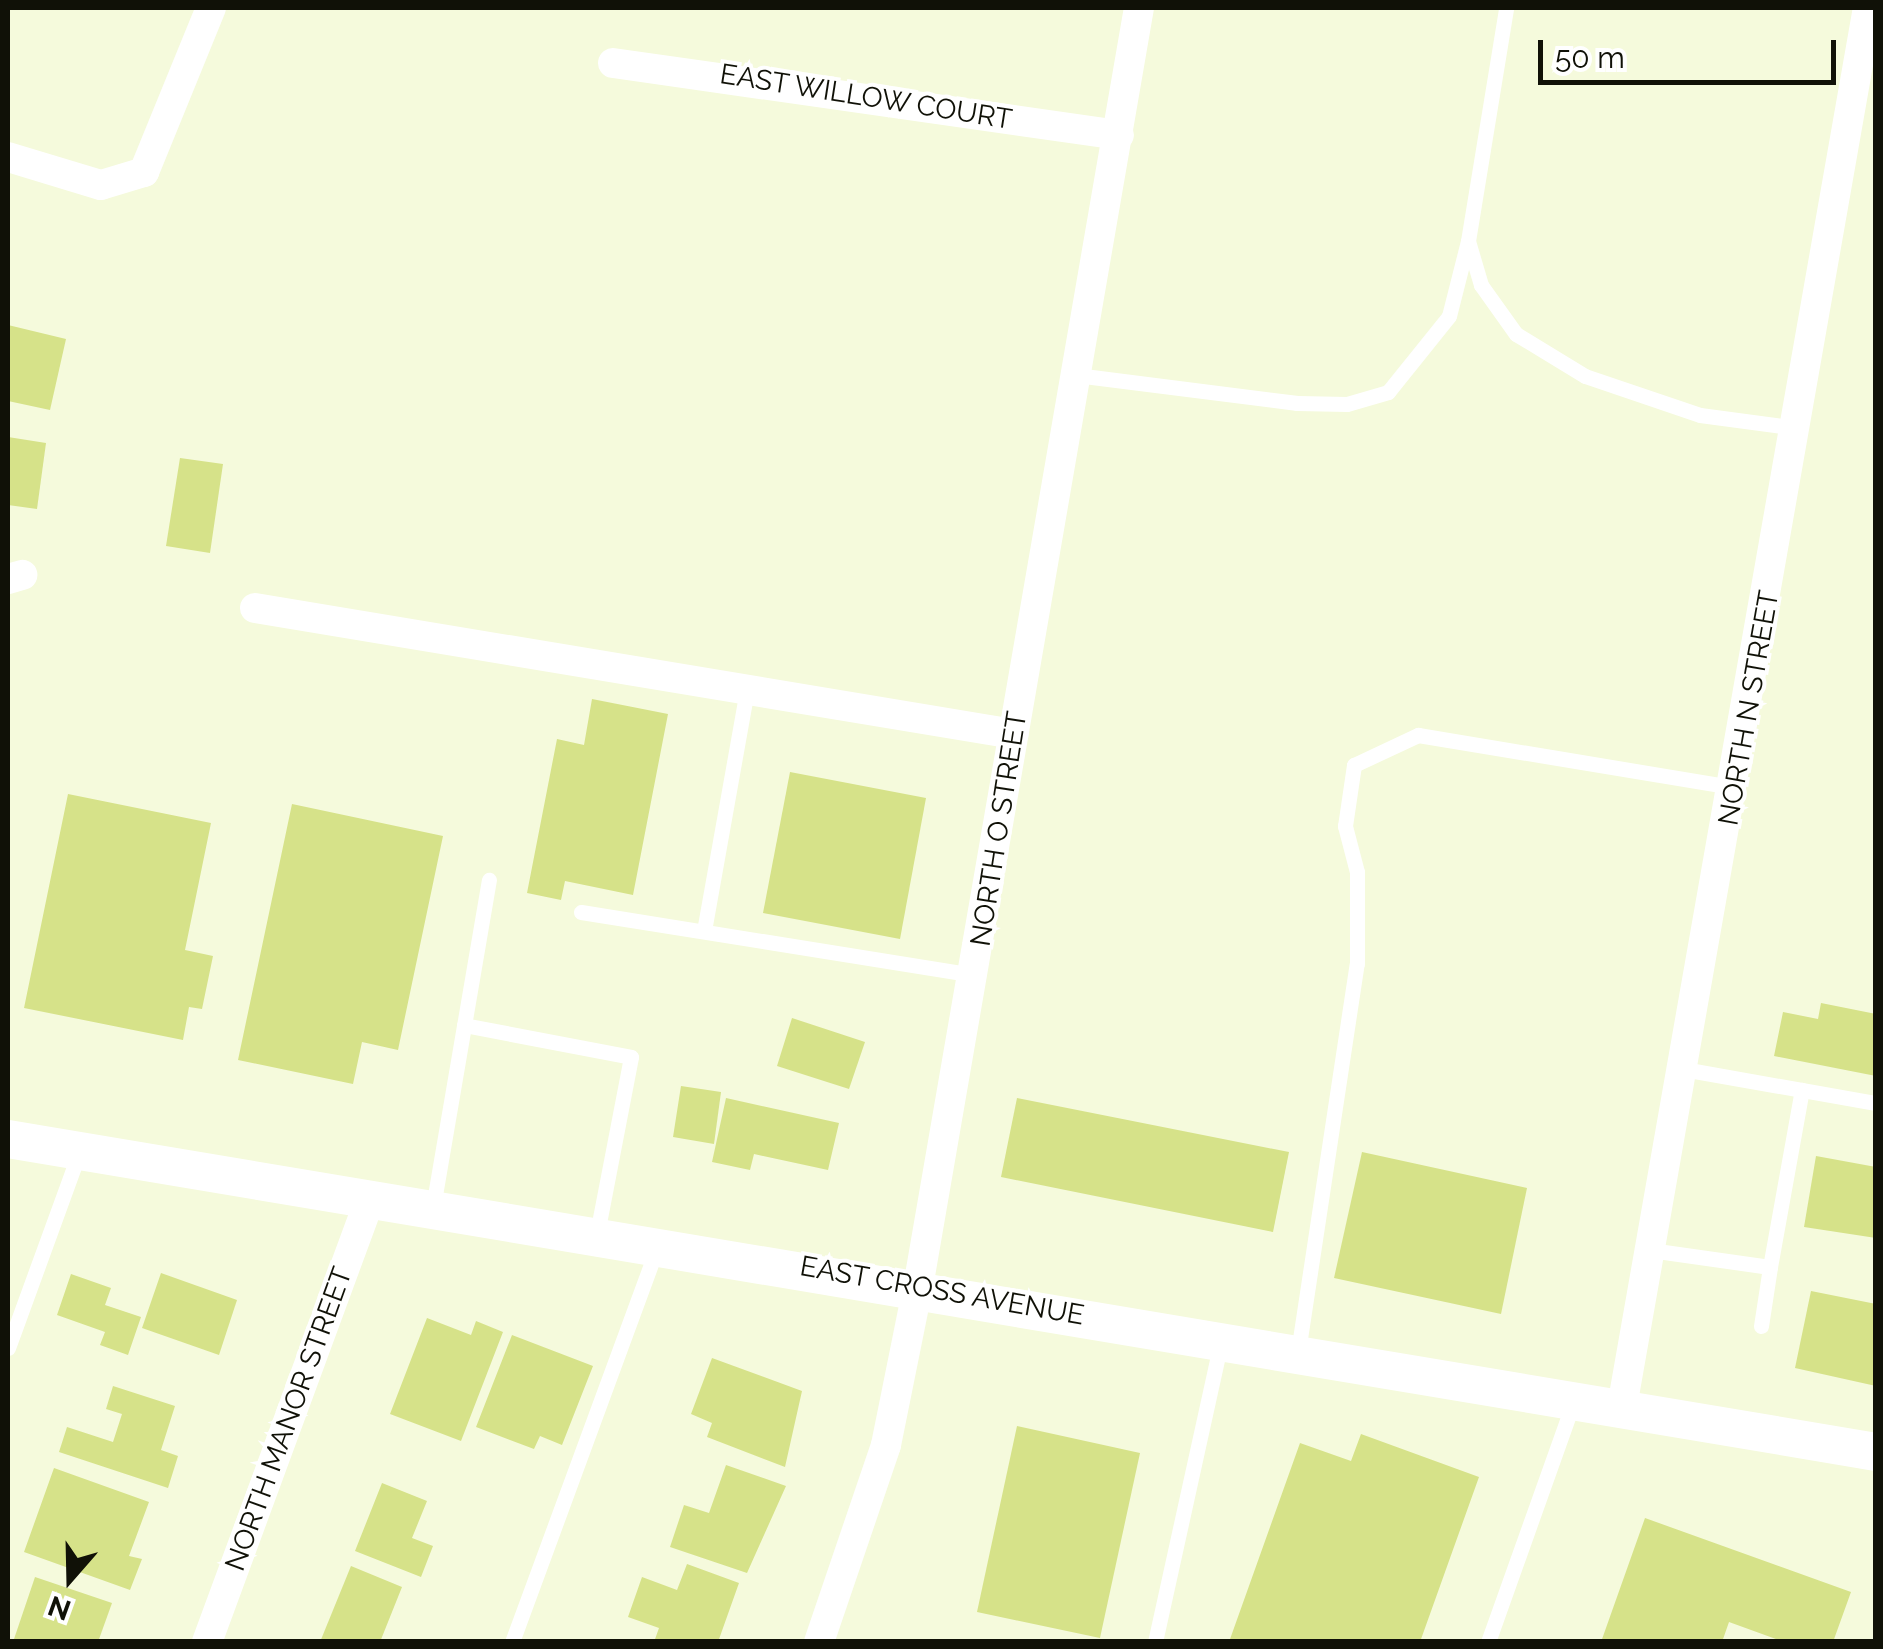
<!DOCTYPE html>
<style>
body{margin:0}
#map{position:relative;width:1883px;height:1649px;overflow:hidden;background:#f5fadc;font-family:Raleway,sans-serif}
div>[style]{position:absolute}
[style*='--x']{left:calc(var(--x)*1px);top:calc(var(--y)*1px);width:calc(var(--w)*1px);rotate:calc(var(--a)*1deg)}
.building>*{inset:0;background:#d6e289}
.service>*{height:15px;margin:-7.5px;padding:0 7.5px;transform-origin:7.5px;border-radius:7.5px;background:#fff}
.minor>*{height:30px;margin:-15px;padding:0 15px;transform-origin:15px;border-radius:15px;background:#fff}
.tertiary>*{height:38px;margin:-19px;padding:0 19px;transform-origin:19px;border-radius:19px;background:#fff}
span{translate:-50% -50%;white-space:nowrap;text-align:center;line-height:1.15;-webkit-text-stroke:8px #fff;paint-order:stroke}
.street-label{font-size:28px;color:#101107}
.frame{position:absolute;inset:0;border:10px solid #101107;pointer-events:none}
.north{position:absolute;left:20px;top:1529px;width:100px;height:100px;-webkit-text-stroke:8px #fff;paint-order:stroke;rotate:200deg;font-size:28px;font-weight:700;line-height:40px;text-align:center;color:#101107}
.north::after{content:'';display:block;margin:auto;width:35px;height:45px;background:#101107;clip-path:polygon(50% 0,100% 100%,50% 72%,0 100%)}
.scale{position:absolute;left:1538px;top:40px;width:298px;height:45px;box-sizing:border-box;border:5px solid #101107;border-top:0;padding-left:12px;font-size:30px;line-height:35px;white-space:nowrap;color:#101107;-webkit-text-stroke:8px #fff;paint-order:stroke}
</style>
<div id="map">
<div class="building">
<i style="clip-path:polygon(8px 325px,66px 339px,50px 410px,8px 401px)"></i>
<i style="clip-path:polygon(8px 437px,46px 443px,37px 509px,8px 505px)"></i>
<i style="clip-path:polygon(180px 458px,223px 464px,210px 553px,166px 546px)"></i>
<i style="clip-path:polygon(592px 699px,668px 714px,633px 895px,565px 881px,561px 900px,527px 893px,557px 739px,584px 745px)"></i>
<i style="clip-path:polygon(790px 772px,926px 798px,900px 939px,763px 913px)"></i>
<i style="clip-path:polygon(68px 794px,211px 823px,185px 950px,213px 956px,202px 1009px,189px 1007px,183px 1040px,24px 1008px)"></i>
<i style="clip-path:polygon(292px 804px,443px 836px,398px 1050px,362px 1042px,353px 1084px,238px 1060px)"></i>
<i style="clip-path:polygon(1821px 1003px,1876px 1014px,1876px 1076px,1774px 1056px,1783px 1012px,1818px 1019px)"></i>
<i style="clip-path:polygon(792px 1018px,865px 1042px,849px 1089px,777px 1066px)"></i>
<i style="clip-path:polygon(681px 1086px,721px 1092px,714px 1144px,673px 1137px)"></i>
<i style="clip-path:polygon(726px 1098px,839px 1123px,828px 1170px,754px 1154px,750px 1170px,712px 1162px)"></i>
<i style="clip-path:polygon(1017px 1098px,1289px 1152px,1273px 1232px,1001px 1177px)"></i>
<i style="clip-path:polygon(1362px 1152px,1527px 1188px,1501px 1314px,1334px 1278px)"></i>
<i style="clip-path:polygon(1816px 1156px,1876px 1167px,1876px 1238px,1804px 1227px)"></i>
<i style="clip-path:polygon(161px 1273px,237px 1300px,219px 1355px,142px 1328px)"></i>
<i style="clip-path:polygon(71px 1274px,111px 1288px,105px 1305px,141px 1317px,128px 1355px,100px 1345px,105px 1332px,57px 1315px)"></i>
<i style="clip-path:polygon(1811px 1291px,1876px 1304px,1876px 1386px,1795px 1368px)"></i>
<i style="clip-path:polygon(427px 1318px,471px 1335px,476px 1321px,503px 1332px,461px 1441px,390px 1414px)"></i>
<i style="clip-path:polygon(512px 1335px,593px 1366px,562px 1445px,540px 1436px,534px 1449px,476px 1427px)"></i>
<i style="clip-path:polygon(712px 1358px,802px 1391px,785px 1467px,707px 1437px,712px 1423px,691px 1414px)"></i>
<i style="clip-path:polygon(113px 1386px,175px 1406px,161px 1450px,178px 1456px,168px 1488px,59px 1452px,67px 1427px,113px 1442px,122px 1414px,106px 1409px)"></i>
<i style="clip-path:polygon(1017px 1426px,1140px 1453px,1100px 1638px,977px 1612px)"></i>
<i style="clip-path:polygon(1361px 1434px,1479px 1477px,1420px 1642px,1229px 1642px,1300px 1443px,1351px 1461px)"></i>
<i style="clip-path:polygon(726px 1465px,786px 1486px,747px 1573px,670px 1547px,684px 1505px,709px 1513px)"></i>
<i style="clip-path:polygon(54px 1468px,149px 1502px,129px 1556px,142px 1559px,130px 1590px,24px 1552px)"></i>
<i style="clip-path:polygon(382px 1483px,427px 1501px,412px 1538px,433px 1546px,421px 1577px,355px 1551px)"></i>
<i style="clip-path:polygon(1645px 1518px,1851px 1592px,1833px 1642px,1784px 1642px,1729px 1622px,1722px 1642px,1601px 1642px)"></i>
<i style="clip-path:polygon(687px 1564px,739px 1583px,718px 1642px,654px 1642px,659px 1628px,628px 1617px,642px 1577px,677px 1590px)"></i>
<i style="clip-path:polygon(351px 1566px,402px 1587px,380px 1642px,320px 1642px)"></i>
<i style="clip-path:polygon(35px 1577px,112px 1603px,98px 1642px,13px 1642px)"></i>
</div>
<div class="service">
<i style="--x:1468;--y:241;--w:236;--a:-80.7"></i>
<i style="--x:1076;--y:375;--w:223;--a:7.2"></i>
<i style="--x:1297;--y:403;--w:50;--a:1.1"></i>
<i style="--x:1347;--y:404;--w:43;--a:-16.3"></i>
<i style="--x:1388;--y:392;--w:97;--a:-51.2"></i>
<i style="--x:1449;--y:316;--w:77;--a:-75.8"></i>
<i style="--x:1468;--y:241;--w:46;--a:73.5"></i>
<i style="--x:1481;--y:285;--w:60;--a:54.5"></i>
<i style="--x:1516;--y:334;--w:81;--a:31.3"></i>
<i style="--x:1585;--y:376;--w:121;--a:18.7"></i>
<i style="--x:1700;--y:415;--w:99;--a:7.6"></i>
<i style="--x:581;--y:912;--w:399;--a:9.1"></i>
<i style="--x:704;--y:931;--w:246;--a:-79.9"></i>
<i style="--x:464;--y:1025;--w:170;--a:10.8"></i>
<i style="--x:631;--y:1057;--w:180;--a:100.9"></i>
<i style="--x:1683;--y:1069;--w:196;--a:10"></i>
<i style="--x:433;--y:1207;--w:332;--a:-80.3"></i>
<i style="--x:1650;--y:1250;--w:121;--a:8.1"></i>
<i style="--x:1770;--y:1267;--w:180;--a:-79.8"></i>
<i style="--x:1761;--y:1326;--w:60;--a:-81.3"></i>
<i style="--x:8;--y:1348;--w:211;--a:-70"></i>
<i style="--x:1298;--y:1352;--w:392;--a:-81.4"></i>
<i style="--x:1357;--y:964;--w:92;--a:-90"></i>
<i style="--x:1357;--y:872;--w:48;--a:-104.6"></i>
<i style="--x:1345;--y:826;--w:62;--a:-81.6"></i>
<i style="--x:1354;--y:765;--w:71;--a:-25.1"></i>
<i style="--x:1418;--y:735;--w:319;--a:9.4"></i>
<i style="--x:512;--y:1642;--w:420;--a:-69.8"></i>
<i style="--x:1155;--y:1642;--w:306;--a:-77.6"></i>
<i style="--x:1488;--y:1642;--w:254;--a:-70.4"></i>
</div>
<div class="minor">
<i style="--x:613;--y:63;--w:511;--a:8.1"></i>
<i style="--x:8;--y:157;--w:97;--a:16.8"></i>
<i style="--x:101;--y:185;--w:45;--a:-16.8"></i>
<i style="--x:144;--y:172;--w:177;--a:-67.8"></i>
<i style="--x:8;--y:579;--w:15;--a:-16"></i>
<i style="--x:255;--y:608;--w:769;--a:9.43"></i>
<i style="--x:1622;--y:1407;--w:1420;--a:-80.03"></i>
<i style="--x:207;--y:1642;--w:475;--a:-69.8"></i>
<i style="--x:819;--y:1642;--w:208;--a:-71.2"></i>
<i style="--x:886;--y:1445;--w:161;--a:-78.6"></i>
<i style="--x:918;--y:1287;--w:1298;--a:-80.2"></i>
</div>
<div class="tertiary">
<i style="--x:8;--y:1139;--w:1894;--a:9.51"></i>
</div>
<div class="street-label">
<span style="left:866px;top:97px;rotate:9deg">EAST WILLOW COURT</span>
<span style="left:1749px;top:708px;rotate:-80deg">NORTH N STREET</span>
<span style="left:999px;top:829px;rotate:-81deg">NORTH O STREET</span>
<span style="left:942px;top:1291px;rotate:10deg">EAST CROSS AVENUE</span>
<span style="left:289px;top:1419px;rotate:-70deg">NORTH MANOR STREET</span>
</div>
<div class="frame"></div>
<div class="north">N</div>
<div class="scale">50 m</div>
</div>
